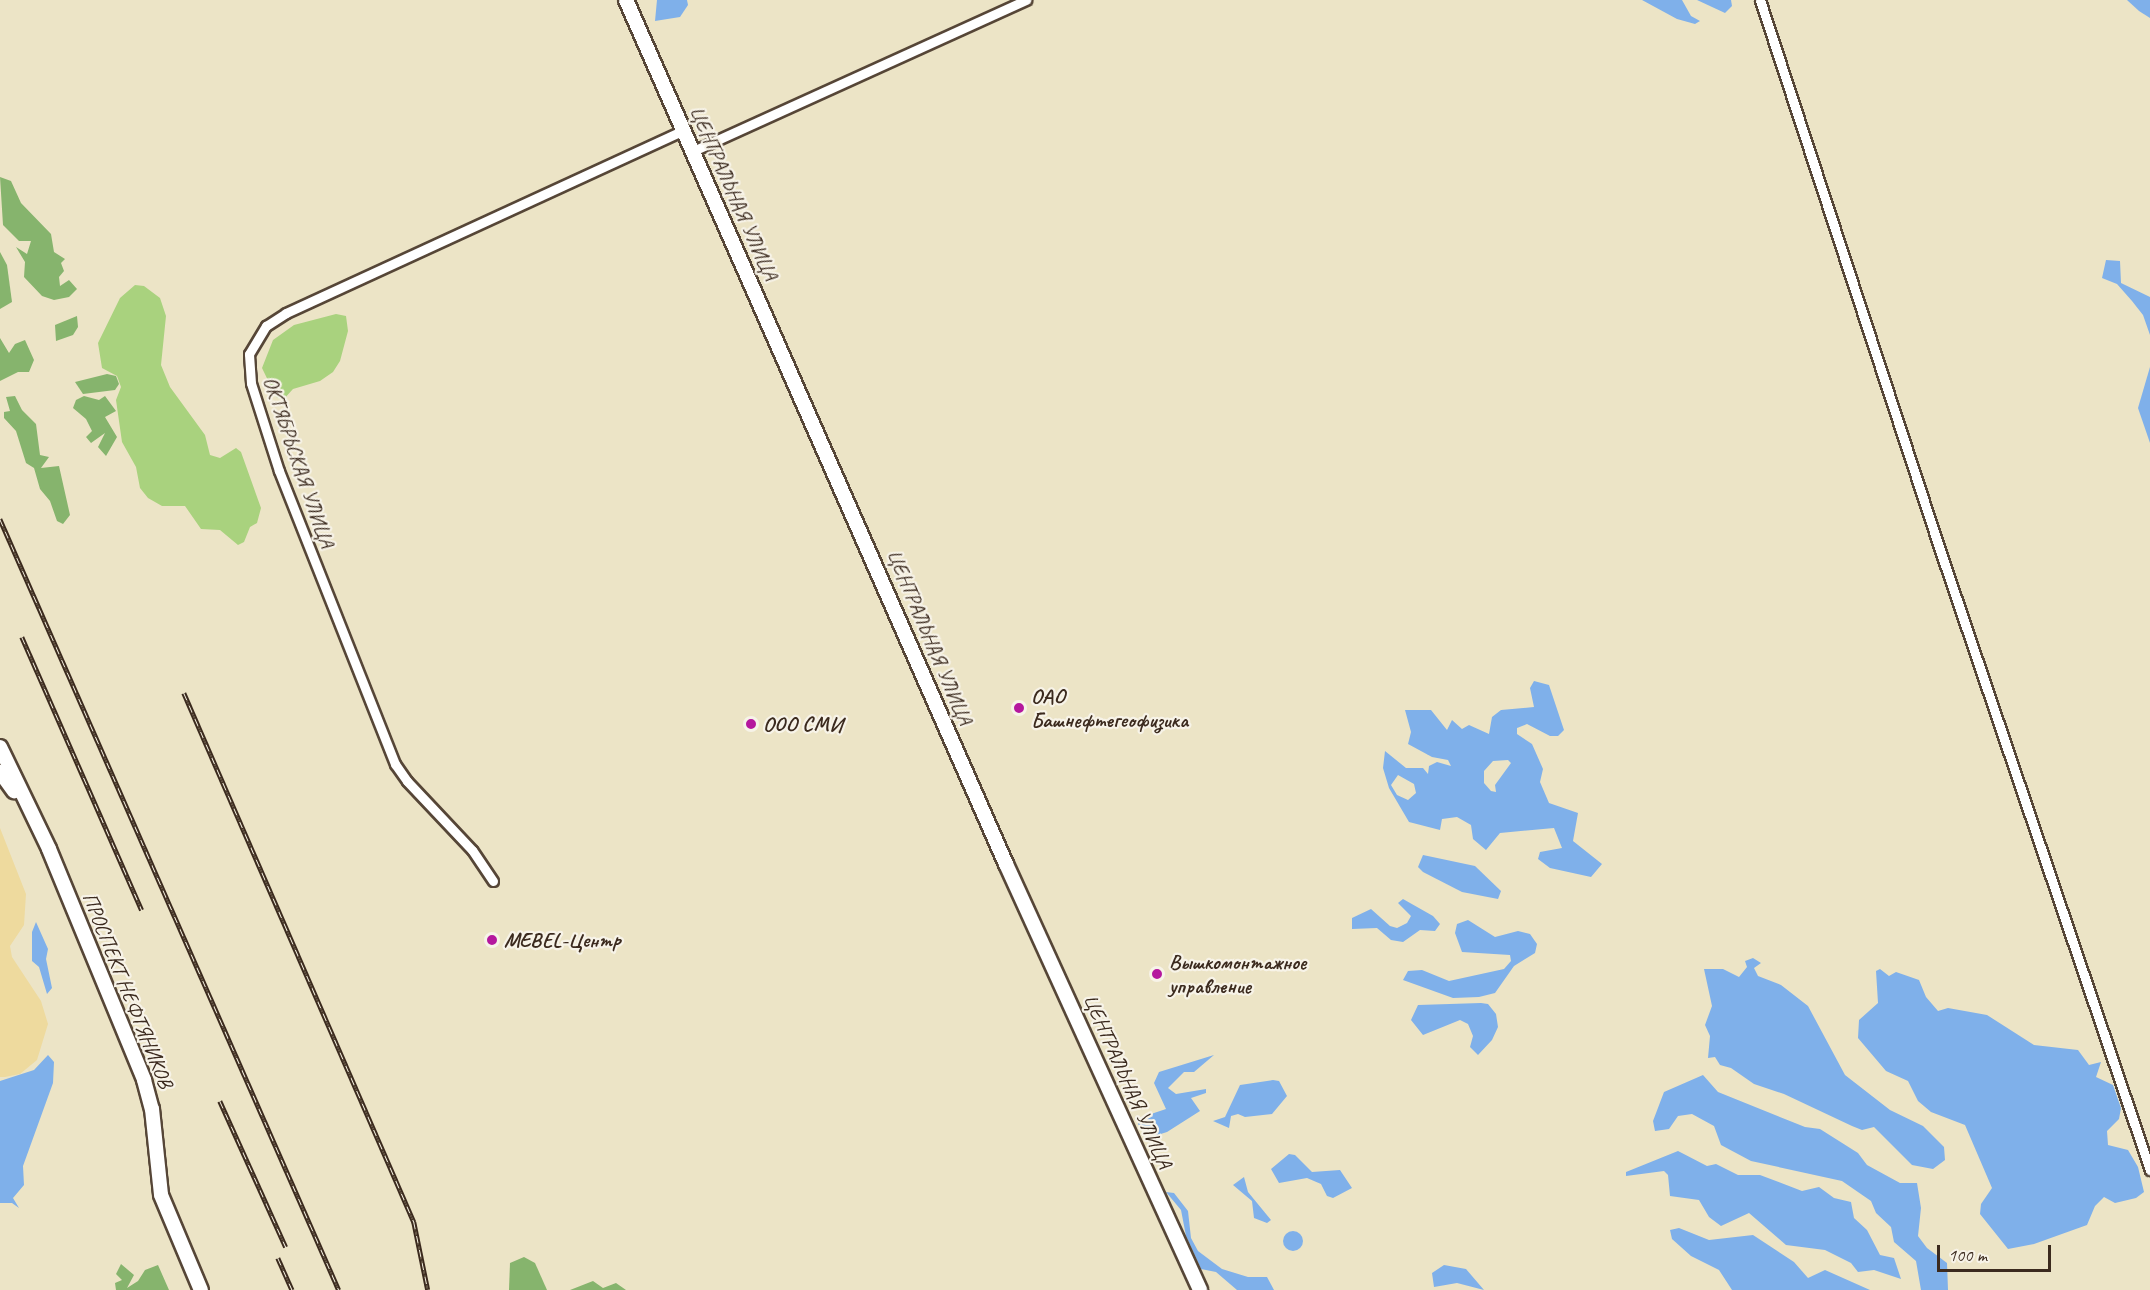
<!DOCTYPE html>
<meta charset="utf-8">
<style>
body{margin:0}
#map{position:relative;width:2150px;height:1290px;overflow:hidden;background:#ece4c6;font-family:Caveat,sans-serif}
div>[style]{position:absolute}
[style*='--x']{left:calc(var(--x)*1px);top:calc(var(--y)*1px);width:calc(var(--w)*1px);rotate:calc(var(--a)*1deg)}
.green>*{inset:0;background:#a9d27e}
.forest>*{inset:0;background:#86b46d}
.sand>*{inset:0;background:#eeda9e}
.water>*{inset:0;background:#7fb0ea}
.round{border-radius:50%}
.roads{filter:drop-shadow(2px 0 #564637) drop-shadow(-2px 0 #564637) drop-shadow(0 2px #564637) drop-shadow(0 -2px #564637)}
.street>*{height:9px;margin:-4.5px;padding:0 4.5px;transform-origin:4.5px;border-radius:4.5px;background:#fff}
.secondary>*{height:14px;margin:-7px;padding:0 7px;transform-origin:7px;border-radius:7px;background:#fff}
.rail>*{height:4.5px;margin-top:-2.25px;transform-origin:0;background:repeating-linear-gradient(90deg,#f7f3e8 0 7px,#3b2a1e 0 14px);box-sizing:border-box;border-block:2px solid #3b2a1e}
.dots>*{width:16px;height:16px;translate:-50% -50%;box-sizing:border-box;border:3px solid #f7f3e8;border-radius:50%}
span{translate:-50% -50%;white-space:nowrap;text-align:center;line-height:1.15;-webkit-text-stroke:4.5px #f7f3e8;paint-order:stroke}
.street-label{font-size:21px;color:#3b2a1e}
.poi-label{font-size:21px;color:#3b2a1e;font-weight:700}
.left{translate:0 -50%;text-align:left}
.scale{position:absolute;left:1937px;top:1245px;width:114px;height:27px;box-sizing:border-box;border:3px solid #3b2a1e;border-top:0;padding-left:8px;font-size:18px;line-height:21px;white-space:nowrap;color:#3b2a1e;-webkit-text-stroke:4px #f7f3e8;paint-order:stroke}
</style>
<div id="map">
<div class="green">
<i style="clip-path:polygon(135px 285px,144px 286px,160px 298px,166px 316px,161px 365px,170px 387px,205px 435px,210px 455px,220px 458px,236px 448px,241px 452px,261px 508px,257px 523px,250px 527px,244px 542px,238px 545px,220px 530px,201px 529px,185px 506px,162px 506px,148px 498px,140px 488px,136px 467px,122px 442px,116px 400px,121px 387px,117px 376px,102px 368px,98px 343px,120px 298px)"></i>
<i style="clip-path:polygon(336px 314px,346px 316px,348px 331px,340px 361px,333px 372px,320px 381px,293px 389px,283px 400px,276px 397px,262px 368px,273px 340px,294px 325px)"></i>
</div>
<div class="forest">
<i style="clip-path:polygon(0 177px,11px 181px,21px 203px,51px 234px,54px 252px,65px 259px,61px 263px,64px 271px,59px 277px,60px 286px,69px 280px,77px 289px,69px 297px,54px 300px,42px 296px,24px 277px,25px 262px,16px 247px,27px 254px,31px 241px,19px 241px,3px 225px)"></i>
<i style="clip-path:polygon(0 252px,7px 265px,12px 302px,0 309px)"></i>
<i style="clip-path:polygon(77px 316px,78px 327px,73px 335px,56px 341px,55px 325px)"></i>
<i style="clip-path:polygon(0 338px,9px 353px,15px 344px,25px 340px,34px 360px,29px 372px,18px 372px,0 381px)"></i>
<i style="clip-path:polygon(107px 374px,116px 376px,119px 384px,115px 390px,83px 394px,75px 382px)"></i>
<i style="clip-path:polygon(15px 396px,22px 410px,36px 424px,40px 455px,49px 457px,41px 468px,59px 466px,70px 515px,63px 524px,57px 521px,50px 501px,40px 489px,34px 468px,26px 463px,16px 431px,4px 418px,4px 412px,10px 411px,6px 397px)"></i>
<i style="clip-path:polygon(84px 396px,99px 400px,105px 396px,116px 411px,105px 417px,117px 437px,106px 456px,98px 447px,105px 433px,91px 443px,86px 437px,92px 431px,86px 419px,73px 408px,76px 400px)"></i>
<i style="clip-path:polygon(524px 1257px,535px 1263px,547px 1290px,509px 1290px,510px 1263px)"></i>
<i style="clip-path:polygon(121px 1264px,134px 1275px,127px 1288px,138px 1281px,145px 1270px,158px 1265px,169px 1290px,116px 1290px,115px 1283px,122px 1280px,116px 1274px)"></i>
<i style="clip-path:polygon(593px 1281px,603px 1288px,616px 1283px,626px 1290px,570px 1290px)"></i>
</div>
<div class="sand">
<i style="clip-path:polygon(0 828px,26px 894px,24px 925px,10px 946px,12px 957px,41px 1001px,48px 1024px,37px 1060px,20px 1074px,5px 1077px,0 1077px)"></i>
</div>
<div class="water">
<i style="clip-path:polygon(657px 0,687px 0,688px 5px,680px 17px,655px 21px)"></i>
<i style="clip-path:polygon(1642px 0,1682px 0,1691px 16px,1700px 21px,1695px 24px,1677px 19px)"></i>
<i style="clip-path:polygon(1697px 0,1731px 0,1732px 6px,1725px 13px)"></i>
<i style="clip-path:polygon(2127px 0,2150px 0,2150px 18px,2139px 11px)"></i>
<i style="clip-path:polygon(2106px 260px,2120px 261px,2121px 283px,2150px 297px,2150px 335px,2143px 315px,2132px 301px,2117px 284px,2102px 278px)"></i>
<i style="clip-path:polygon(2150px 367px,2150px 443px,2138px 408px)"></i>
<i style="clip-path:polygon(evenodd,1534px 681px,1549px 685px,1564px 730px,1558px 736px,1550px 736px,1527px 724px,1517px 728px,1517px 734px,1532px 744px,1543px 769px,1540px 782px,1549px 803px,1578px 813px,1573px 841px,1602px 864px,1591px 877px,1550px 868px,1538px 859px,1540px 852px,1562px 848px,1554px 828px,1500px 833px,1486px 850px,1473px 839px,1471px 825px,1457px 817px,1442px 819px,1440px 830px,1409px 822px,1389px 788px,1383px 768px,1385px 751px,1406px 768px,1423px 768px,1428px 774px,1429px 766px,1437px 762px,1451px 766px,1448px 760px,1432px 757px,1408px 744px,1411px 732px,1405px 710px,1431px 710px,1447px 730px,1452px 720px,1462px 729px,1469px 725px,1489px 734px,1492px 717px,1501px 710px,1534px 707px,1530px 688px,1534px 681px,1508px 760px,1511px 763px,1495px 785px,1496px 792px,1491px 791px,1484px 783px,1484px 771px,1493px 761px,1508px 760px,1534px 681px,1398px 775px,1414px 784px,1416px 793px,1408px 800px,1397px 795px,1391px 785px,1398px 775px)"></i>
<i style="clip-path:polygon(1423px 855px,1475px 866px,1501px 891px,1498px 899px,1462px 892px,1423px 872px,1418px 867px)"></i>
<i style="clip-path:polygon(1403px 899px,1433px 916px,1440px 924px,1435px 931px,1420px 930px,1403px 942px,1391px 940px,1377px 928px,1352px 929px,1352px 918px,1371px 909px,1390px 926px,1397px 928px,1407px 923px,1411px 916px,1398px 903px)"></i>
<i style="clip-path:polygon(1468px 920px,1495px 937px,1518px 931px,1530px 934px,1537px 944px,1535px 953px,1514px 966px,1495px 993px,1479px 997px,1453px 998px,1403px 980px,1408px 971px,1422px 970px,1449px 981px,1504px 969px,1511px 961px,1510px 955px,1462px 952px,1455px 933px,1457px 924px)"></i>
<i style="clip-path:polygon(36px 922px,48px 949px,46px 959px,52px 988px,47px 994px,39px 967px,32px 961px,32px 932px)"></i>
<i style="clip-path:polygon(1753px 958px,1761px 963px,1754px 968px,1758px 976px,1781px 985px,1808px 1006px,1845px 1075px,1890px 1110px,1923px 1126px,1944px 1147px,1945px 1160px,1933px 1169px,1912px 1165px,1874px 1127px,1862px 1130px,1852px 1126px,1784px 1094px,1754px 1084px,1731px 1068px,1720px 1065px,1715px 1057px,1708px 1058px,1710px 1036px,1705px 1025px,1712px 1006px,1704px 969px,1723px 969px,1739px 977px,1747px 967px,1745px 961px)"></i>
<i style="clip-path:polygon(1880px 969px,1889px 976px,1896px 972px,1919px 980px,1926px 997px,1938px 1011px,1948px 1008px,1987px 1015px,2034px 1045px,2078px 1050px,2089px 1065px,2101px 1062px,2096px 1077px,2113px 1085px,2121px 1108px,2119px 1119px,2107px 1131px,2108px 1145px,2128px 1150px,2138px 1167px,2144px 1192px,2136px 1198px,2115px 1203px,2104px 1197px,2095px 1206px,2087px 1225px,2034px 1244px,2008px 1249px,1980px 1214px,1981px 1204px,1992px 1188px,1965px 1125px,1931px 1112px,1918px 1101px,1908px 1081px,1886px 1071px,1858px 1038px,1859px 1020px,1878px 1003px,1876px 971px)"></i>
<i style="clip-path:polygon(1481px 1003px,1488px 1004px,1496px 1014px,1498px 1027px,1492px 1040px,1478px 1055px,1470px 1047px,1473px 1036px,1468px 1024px,1460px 1020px,1423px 1035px,1411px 1020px,1418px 1005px)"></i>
<i style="clip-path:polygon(48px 1055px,54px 1062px,53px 1083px,23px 1166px,24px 1185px,13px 1198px,19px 1208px,12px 1203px,0 1203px,0 1081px,34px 1070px)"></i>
<i style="clip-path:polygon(1214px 1055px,1194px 1072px,1184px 1072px,1168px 1088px,1176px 1094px,1206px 1089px,1206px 1093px,1191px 1098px,1200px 1111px,1167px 1132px,1148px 1138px,1138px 1124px,1142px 1117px,1166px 1109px,1154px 1083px,1159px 1072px)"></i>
<i style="clip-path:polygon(1703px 1075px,1718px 1092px,1805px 1127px,1820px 1129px,1858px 1153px,1867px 1165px,1900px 1183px,1917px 1183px,1921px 1208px,1918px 1236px,1927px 1248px,1947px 1263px,1948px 1290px,1921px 1290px,1916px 1261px,1894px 1242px,1891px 1227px,1876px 1213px,1871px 1201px,1842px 1181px,1751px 1161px,1721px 1145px,1714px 1126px,1692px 1114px,1678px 1116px,1669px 1129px,1655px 1131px,1653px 1121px,1664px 1092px)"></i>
<i style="clip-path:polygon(1273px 1080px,1279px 1081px,1287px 1096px,1272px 1114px,1245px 1117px,1238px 1114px,1231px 1116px,1229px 1128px,1213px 1121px,1225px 1117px,1240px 1085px)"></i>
<i style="clip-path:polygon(1678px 1151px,1707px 1166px,1716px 1164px,1738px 1175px,1760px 1175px,1802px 1191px,1819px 1187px,1834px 1198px,1851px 1202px,1854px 1218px,1867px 1230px,1880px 1255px,1894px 1258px,1901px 1279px,1874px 1270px,1858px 1272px,1851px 1263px,1825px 1250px,1786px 1245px,1749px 1213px,1721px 1226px,1709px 1217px,1699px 1200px,1670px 1196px,1668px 1175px,1664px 1171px,1626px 1176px,1626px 1172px)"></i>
<i style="clip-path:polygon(1289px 1154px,1295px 1155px,1312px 1172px,1340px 1170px,1352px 1188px,1333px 1198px,1327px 1196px,1321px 1184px,1307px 1178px,1279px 1183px,1271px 1169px)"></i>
<i style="clip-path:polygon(1244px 1177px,1248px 1192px,1271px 1220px,1267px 1223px,1254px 1218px,1252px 1201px,1233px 1185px)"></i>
<i style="clip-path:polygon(1166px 1192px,1174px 1193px,1188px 1211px,1191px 1238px,1198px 1251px,1222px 1269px,1248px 1277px,1267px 1277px,1274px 1290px,1237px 1290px,1216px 1272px,1201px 1269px,1186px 1236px,1181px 1210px)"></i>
<i style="clip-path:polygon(1679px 1228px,1709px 1240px,1753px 1235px,1794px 1262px,1808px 1278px,1825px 1270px,1870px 1290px,1732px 1290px,1719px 1270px,1691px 1256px,1672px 1239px,1670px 1230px)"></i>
<i class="round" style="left:1283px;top:1231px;width:20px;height:20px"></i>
<i style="clip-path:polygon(1444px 1265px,1466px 1269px,1484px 1290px,1457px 1283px,1434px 1287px,1432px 1273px)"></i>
</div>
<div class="roads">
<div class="street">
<i style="--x:1760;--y:0;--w:576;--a:71.88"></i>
<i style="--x:1939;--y:547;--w:658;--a:71.29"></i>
<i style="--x:693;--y:151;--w:366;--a:-24.4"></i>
<i style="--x:493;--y:881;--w:37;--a:-124"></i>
<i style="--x:472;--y:850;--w:95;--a:-133.3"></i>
<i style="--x:407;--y:781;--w:21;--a:-125"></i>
<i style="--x:395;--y:764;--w:315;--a:-111.6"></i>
<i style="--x:279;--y:471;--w:92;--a:-107.7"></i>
<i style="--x:251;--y:383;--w:29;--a:-94"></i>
<i style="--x:249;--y:354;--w:33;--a:-59"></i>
<i style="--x:266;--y:326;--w:24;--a:-33"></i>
<i style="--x:286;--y:313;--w:438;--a:-24.7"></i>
</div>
<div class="secondary">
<i style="--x:626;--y:0;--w:944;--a:66.26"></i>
<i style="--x:1006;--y:864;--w:468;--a:65.5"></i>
<i style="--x:0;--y:747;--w:113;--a:64.3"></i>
<i style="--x:49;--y:849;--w:250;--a:67.6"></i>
<i style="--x:144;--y:1080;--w:30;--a:75"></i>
<i style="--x:152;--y:1109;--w:86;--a:84"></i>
<i style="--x:161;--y:1195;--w:103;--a:67.2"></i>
<i style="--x:0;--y:772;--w:24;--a:54"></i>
</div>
</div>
<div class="rail">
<i style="--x:0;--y:519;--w:842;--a:66.27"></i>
<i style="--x:22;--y:637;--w:298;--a:66.3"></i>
<i style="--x:184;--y:693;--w:577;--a:66.5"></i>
<i style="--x:414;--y:1222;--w:69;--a:78.4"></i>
<i style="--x:220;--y:1101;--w:160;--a:65.7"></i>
<i style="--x:278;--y:1258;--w:35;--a:66"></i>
</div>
<div class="dots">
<i style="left:1019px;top:708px;background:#b5179e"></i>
<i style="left:751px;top:724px;background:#b5179e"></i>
<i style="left:492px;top:940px;background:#b5179e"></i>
<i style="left:1157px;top:974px;background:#b5179e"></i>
</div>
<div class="street-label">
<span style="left:734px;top:193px;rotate:66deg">ЦЕНТРАЛЬНАЯ УЛИЦА</span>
<span style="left:299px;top:462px;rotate:71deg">ОКТЯБРЬСКАЯ УЛИЦА</span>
<span style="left:930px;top:637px;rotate:67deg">ЦЕНТРАЛЬНАЯ УЛИЦА</span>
<span style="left:128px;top:990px;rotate:68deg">ПРОСПЕКТ НЕФТЯНИКОВ</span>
<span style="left:1128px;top:1081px;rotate:66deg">ЦЕНТРАЛЬНАЯ УЛИЦА</span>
</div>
<div class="poi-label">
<span class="left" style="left:1031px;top:708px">ОАО<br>Башнефтегеофизика</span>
<span class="left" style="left:763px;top:724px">ООО СМИ</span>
<span class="left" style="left:504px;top:940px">MEBEL-Центр</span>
<span class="left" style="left:1169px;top:974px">Вышкомонтажное<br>управление</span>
</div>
<div class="scale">100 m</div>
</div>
